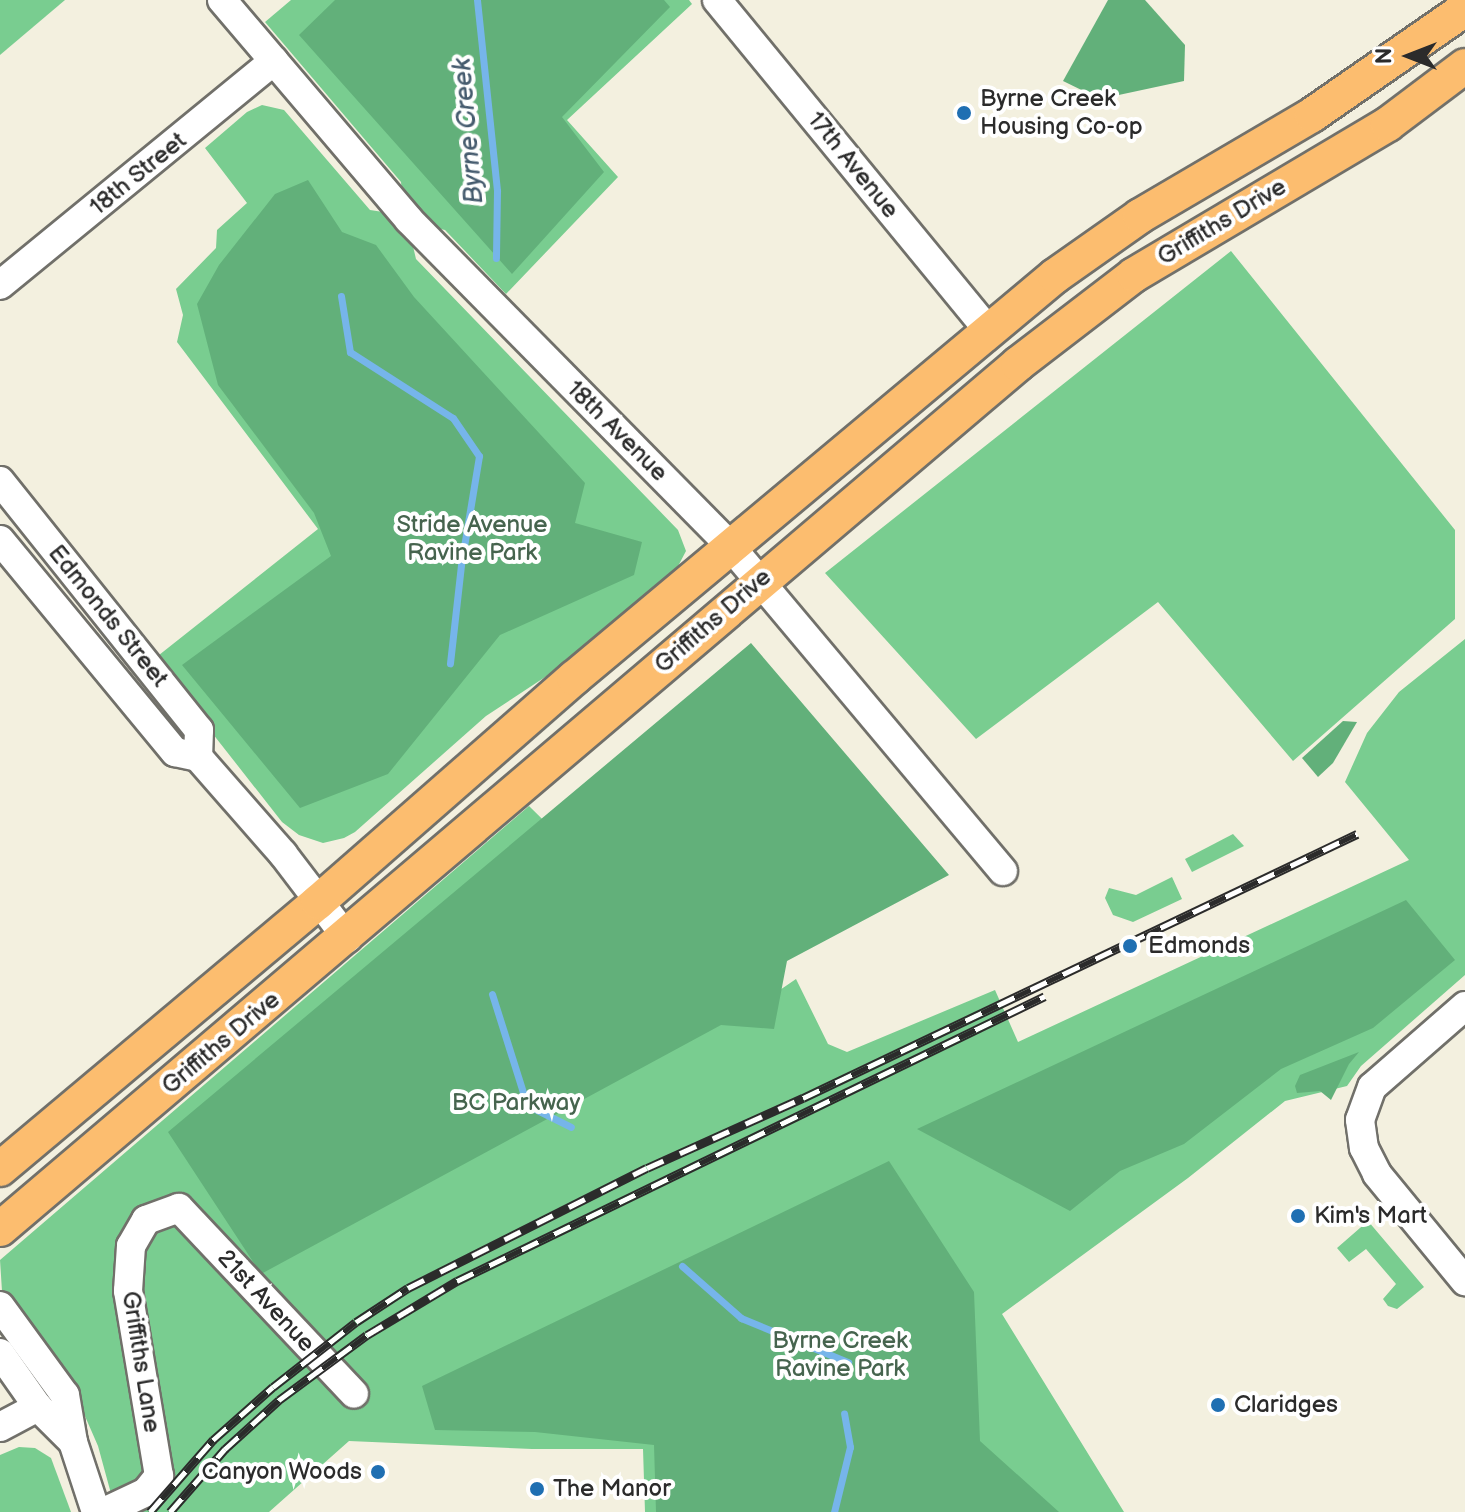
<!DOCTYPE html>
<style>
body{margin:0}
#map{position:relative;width:1465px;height:1512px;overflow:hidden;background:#f3f0df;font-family:"Balsamiq Sans",sans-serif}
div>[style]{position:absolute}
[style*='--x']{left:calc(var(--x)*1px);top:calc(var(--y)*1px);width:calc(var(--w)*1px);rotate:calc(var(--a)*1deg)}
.green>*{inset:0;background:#79cd90}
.forest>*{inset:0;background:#62b07a}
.stream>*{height:7px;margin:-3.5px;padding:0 3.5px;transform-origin:3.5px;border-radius:3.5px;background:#76b5ea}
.roads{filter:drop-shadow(2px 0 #71706a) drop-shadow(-2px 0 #71706a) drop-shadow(0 2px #71706a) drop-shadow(0 -2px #71706a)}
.minor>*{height:28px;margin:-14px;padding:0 14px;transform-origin:14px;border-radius:14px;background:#fff}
.major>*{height:34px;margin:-17px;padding:0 17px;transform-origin:17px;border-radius:17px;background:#fcbd6f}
.rail>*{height:9px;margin-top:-4.5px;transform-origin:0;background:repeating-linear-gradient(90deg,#fff 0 18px,#2b2b2b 0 36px);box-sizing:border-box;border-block:2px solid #2b2b2b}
.dots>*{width:22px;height:22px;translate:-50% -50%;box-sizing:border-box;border:4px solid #fff;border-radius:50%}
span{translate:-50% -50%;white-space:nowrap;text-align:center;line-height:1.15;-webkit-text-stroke:8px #fff;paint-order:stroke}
.poi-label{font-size:24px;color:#2b2b2b}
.left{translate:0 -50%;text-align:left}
.right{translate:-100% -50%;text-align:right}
.street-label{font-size:24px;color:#2b2b2b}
.park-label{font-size:24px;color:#46644e}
.water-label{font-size:26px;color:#455b6e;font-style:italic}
.north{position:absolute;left:1369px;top:16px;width:80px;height:80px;-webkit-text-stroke:6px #fff;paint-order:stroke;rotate:270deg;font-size:22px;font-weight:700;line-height:32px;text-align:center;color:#2b2b2b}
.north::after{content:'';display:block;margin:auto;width:28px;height:36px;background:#2b2b2b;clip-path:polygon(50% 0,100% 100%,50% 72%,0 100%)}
</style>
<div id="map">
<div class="green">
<i style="clip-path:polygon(0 0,65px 0,0 55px)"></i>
<i style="clip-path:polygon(291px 0,689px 0,692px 4px,567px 120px,618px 177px,506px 294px,445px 230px,431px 227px,402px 193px,401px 182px,265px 22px)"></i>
<i style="clip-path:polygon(262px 105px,284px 110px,370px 210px,383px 212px,412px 242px,416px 259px,678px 530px,686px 551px,676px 570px,577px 656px,486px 716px,355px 832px,344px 838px,323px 843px,299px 835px,282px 822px,154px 659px,318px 529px,177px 342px,183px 315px,176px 289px,216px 248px,217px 230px,247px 203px,205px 148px,247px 112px)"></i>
<i style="clip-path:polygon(1231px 251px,1455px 530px,1455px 619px,1293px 761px,1158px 602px,976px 739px,825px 573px)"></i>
<i style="clip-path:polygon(1465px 639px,1465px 975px,1361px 1066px,1347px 1086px,1285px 1101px,1188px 1178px,1002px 1314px,1124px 1512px,645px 1512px,643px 1449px,532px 1449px,349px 1441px,269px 1512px,116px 1512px,98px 1446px,81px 1407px,35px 1332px,2px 1291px,0 1260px,529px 806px,742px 1016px,796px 979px,828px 1044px,847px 1052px,995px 990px,1018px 1042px,1409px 860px,1345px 782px,1367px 733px,1399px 692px)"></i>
<i style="clip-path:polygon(1233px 834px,1244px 846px,1192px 872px,1185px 859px)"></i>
<i style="clip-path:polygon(1172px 877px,1182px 899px,1133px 922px,1113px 915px,1105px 898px,1109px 888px,1136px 895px)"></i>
<i style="clip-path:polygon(1368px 1221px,1424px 1287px,1397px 1309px,1388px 1306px,1383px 1299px,1396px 1284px,1366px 1249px,1349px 1262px,1337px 1248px)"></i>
<i style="clip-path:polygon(19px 1447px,35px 1448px,51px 1458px,71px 1512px,0 1512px,0 1455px)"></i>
</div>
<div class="forest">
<i style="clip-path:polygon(335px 0,664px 0,670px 7px,562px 117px,604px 172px,512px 274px,299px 35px)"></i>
<i style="clip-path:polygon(1108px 0,1145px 0,1185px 45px,1184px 81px,1100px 99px,1063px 81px)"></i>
<i style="clip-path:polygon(308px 180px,342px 232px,376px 245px,414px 297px,585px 483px,575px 523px,642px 542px,634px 575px,500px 635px,388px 774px,300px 808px,182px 665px,331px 556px,314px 513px,218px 385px,197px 304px,219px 265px,275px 194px)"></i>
<i style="clip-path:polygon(751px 643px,949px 875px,787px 961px,774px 1029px,721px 1025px,261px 1274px,168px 1132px)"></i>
<i style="clip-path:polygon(1343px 721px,1357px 722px,1333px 763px,1318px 777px,1302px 758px)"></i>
<i style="clip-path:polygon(1406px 900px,1455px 960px,1373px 1028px,1281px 1069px,1184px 1144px,1120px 1171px,1070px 1211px,917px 1129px)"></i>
<i style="clip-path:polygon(1359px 1052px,1349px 1064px,1331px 1100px,1320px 1091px,1297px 1093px,1295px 1086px,1300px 1075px)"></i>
<i style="clip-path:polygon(889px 1161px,974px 1292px,980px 1441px,1059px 1512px,656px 1512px,654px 1445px,535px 1432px,435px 1430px,422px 1386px)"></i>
</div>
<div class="stream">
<i style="--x:477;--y:0;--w:192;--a:84"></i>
<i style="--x:497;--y:191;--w:67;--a:90.9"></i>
<i style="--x:341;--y:296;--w:57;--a:80.9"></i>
<i style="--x:350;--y:352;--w:122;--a:32.7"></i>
<i style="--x:453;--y:418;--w:46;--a:55.6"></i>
<i style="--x:479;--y:456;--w:110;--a:99.4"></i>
<i style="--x:461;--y:565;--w:99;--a:96.4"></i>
<i style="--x:492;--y:994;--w:116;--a:72.5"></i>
<i style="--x:527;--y:1105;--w:49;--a:26.6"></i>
<i style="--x:682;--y:1266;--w:79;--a:41.4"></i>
<i style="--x:741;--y:1318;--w:116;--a:22.4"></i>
<i style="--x:834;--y:1512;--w:67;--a:-76.2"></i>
<i style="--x:850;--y:1447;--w:34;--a:-100"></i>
</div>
<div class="roads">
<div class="minor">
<i style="--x:222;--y:0;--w:289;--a:49.6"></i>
<i style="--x:409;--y:220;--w:459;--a:45.4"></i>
<i style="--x:731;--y:547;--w:423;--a:50"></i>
<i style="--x:717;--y:0;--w:428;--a:50.6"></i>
<i style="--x:0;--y:285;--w:354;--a:-39.3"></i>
<i style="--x:0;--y:481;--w:319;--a:51.4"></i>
<i style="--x:199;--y:730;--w:27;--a:92"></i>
<i style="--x:0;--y:540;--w:275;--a:50.5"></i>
<i style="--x:175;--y:752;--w:24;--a:12"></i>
<i style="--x:198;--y:757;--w:129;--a:48.8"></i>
<i style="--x:283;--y:854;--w:106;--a:52.7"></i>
<i style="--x:1465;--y:1006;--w:123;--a:138.9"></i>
<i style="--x:1372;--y:1087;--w:35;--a:110"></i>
<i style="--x:1360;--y:1120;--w:28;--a:82"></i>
<i style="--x:1364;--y:1148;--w:29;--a:63"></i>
<i style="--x:1377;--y:1174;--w:139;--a:50.6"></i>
<i style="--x:0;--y:1306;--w:110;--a:53.9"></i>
<i style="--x:65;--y:1395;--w:48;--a:80.3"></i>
<i style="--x:73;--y:1442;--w:74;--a:71.8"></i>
<i style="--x:0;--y:1353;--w:66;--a:54.9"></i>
<i style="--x:38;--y:1407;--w:49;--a:45"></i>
<i style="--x:0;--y:1427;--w:43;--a:-27.8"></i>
<i style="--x:104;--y:1512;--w:47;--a:-25.5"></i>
<i style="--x:146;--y:1492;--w:21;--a:-51"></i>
<i style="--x:159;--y:1476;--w:188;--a:-99.5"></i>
<i style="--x:128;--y:1291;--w:45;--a:-86.2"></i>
<i style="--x:131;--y:1246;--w:30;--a:-60"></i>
<i style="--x:146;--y:1220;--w:35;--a:-20"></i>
<i style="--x:179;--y:1208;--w:255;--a:46.7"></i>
</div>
<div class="major">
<i style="--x:0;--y:1169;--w:415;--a:-40"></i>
<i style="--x:318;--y:902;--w:340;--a:-41.2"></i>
<i style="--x:574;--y:678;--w:627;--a:-39.89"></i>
<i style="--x:1055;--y:276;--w:104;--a:-35.2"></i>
<i style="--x:1140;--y:216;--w:199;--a:-30.4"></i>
<i style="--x:1312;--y:115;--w:186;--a:-34.7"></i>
<i style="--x:0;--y:1229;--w:1336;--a:-40.35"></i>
<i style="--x:1018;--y:364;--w:146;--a:-37.5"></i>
<i style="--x:1134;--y:275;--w:295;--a:-30.7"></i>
<i style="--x:1388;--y:124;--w:96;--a:-37"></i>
</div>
</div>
<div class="rail">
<i style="--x:150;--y:1512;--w:96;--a:-48.8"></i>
<i style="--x:213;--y:1440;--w:80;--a:-41.5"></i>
<i style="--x:273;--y:1387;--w:105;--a:-38.1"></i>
<i style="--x:356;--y:1322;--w:62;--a:-33.2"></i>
<i style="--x:408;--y:1288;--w:267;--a:-26.7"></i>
<i style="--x:647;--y:1168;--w:171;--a:-24.2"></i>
<i style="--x:803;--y:1098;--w:614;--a:-25.48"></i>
<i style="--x:170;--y:1512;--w:84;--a:-48.9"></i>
<i style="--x:225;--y:1449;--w:73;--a:-42.2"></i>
<i style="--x:279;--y:1400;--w:109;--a:-36.5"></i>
<i style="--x:367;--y:1335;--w:105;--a:-31"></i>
<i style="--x:457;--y:1281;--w:653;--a:-25.86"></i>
</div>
<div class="dots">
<i style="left:964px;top:113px;background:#1f6fb2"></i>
<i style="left:1130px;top:946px;background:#1f6fb2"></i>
<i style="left:1298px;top:1216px;background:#1f6fb2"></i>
<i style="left:1218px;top:1405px;background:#1f6fb2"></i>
<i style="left:378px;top:1472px;background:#1f6fb2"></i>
<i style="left:537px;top:1489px;background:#1f6fb2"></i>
</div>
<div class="poi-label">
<span class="left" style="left:980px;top:113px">Byrne Creek<br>Housing Co-op</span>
<span class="left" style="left:1148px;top:946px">Edmonds</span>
<span class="left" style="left:1314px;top:1216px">Kim's Mart</span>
<span class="left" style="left:1234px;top:1405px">Claridges</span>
<span class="right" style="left:362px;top:1472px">Canyon Woods</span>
<span class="left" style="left:553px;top:1489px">The Manor</span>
</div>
<div class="street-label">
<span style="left:853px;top:165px;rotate:51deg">17th Avenue</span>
<span style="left:138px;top:174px;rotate:-39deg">18th Street</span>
<span style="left:1222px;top:222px;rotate:-31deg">Griffiths Drive</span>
<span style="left:617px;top:431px;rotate:45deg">18th Avenue</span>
<span style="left:108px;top:616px;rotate:51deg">Edmonds Street</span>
<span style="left:713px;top:621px;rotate:-41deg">Griffiths Drive</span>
<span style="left:221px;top:1043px;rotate:-40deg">Griffiths Drive</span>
<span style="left:266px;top:1301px;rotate:47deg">21st Avenue</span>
<span style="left:141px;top:1362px;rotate:81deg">Griffiths Lane</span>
</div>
<div class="park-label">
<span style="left:472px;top:539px">Stride Avenue<br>Ravine Park</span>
<span style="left:516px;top:1103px">BC Parkway</span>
<span style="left:840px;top:1355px">Byrne Creek<br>Ravine Park</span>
</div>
<div class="water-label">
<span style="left:469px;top:131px;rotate:-95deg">Byrne Creek</span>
</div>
<div class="north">N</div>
</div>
